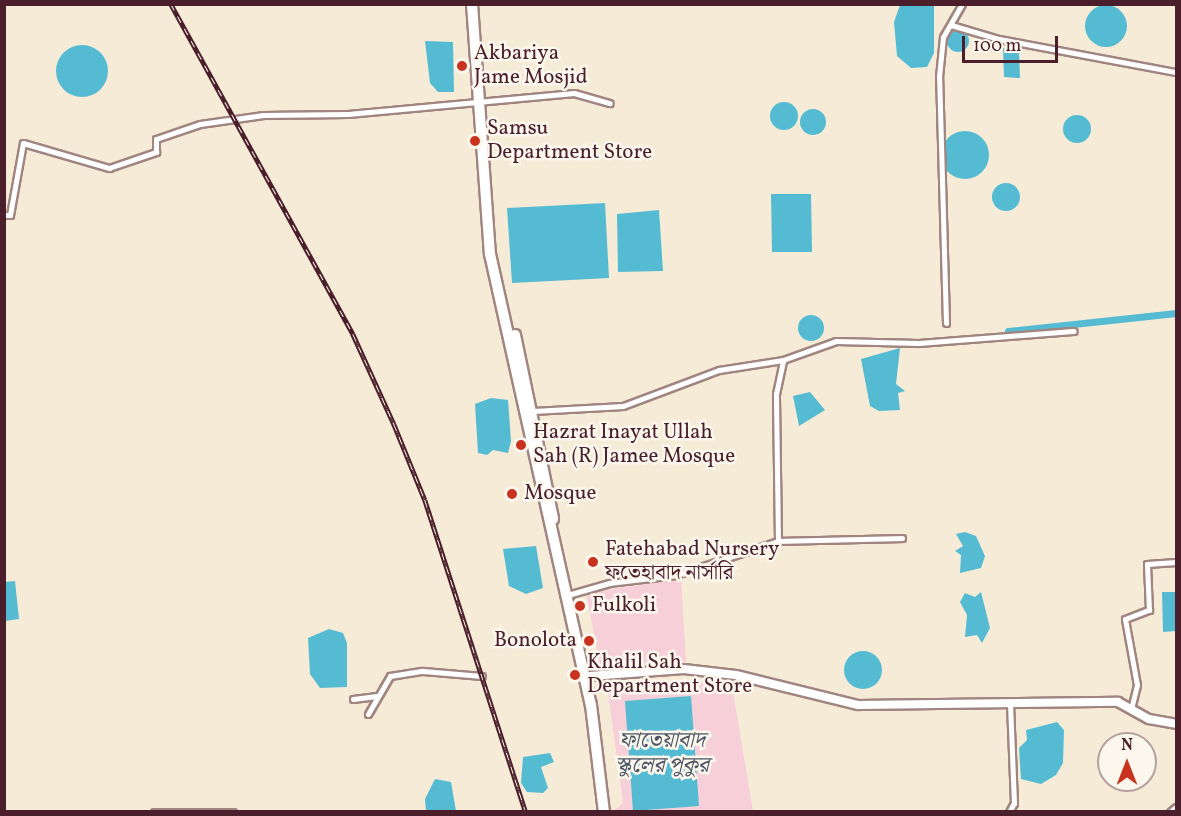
<!DOCTYPE html>
<meta charset="utf-8">
<style>
body{margin:0}
#map{position:relative;width:1181px;height:816px;overflow:hidden;background:#f6ebd6;font-family:Vollkorn,"Noto Serif Bengali",serif}
div>[style]{position:absolute}
[style*='--x']{left:calc(var(--x)*1px);top:calc(var(--y)*1px);width:calc(var(--w)*1px);rotate:calc(var(--a)*1deg)}
.built>*{inset:0;background:#f6cfd8}
.water>*{inset:0;background:#55bbd3}
.round{border-radius:50%}
.canal>*{height:7px;margin:-3.5px;padding:0 3.5px;transform-origin:3.5px;border-radius:3.5px;background:#55bbd3}
.roads{filter:drop-shadow(2px 0 #a08580) drop-shadow(-2px 0 #a08580) drop-shadow(0 2px #a08580) drop-shadow(0 -2px #a08580)}
.street>*{height:5px;margin:-2.5px;padding:0 2.5px;transform-origin:2.5px;border-radius:2.5px;background:#fff}
.secondary>*{height:8px;margin:-4px;padding:0 4px;transform-origin:4px;border-radius:4px;background:#fff}
.highway>*{height:10px;margin:-5px;padding:0 5px;transform-origin:5px;border-radius:5px;background:#fff}
.rail>*{height:4.5px;margin-top:-2.25px;transform-origin:0;background:repeating-linear-gradient(90deg,#fbf7ec 0 7px,#4a1f2b 0 14px);box-sizing:border-box;border-block:2px solid #4a1f2b}
.dots>*{width:16px;height:16px;translate:-50% -50%;box-sizing:border-box;border:3px solid #fbf7ec;border-radius:50%}
span{translate:-50% -50%;white-space:nowrap;text-align:center;line-height:1.15;-webkit-text-stroke:5px #fbf7ec;paint-order:stroke}
.poi-label{font-size:21px;color:#4a1f2b}
.left{translate:0 -50%;text-align:left}
.right{translate:-100% -50%;text-align:right}
.water-label{font-size:22px;color:#4e5666;font-style:italic}
.frame{position:absolute;inset:0;border:6px solid #4a1f2b;pointer-events:none}
.north{position:absolute;left:1097px;top:732px;width:60px;height:60px;box-sizing:border-box;background:#fbf7ec;border:2px solid #b4a19f;border-radius:50%;rotate:0deg;font-size:16px;font-weight:700;line-height:24px;text-align:center;color:#4a1f2b}
.north::after{content:'';display:block;margin:auto;width:21px;height:27px;background:#c8321e;clip-path:polygon(50% 0,100% 100%,50% 72%,0 100%)}
.scale{position:absolute;left:962px;top:36px;width:96px;height:27px;box-sizing:border-box;border:3px solid #4a1f2b;border-top:0;padding-left:8px;font-size:18px;line-height:21px;white-space:nowrap;color:#4a1f2b;-webkit-text-stroke:4px #fbf7ec;paint-order:stroke}
</style>
<div id="map">
<div class="built">
<i style="clip-path:polygon(681px 579px,686px 662px,600px 664px,586px 593px)"></i>
<i style="clip-path:polygon(731px 680px,753px 811px,614px 811px,623px 803px,608px 692px)"></i>
</div>
<div class="water">
<i class="round" style="left:1085px;top:5px;width:42px;height:42px"></i>
<i style="clip-path:polygon(900px 5px,934px 5px,934px 53px,927px 67px,911px 68px,897px 56px,894px 22px)"></i>
<i class="round" style="left:947px;top:30px;width:22px;height:22px"></i>
<i style="clip-path:polygon(425px 41px,453px 42px,454px 92px,438px 92px,430px 83px)"></i>
<i class="round" style="left:56px;top:45px;width:52px;height:52px"></i>
<i style="clip-path:polygon(1003px 48px,1019px 53px,1020px 78px,1004px 77px)"></i>
<i class="round" style="left:770px;top:102px;width:28px;height:28px"></i>
<i class="round" style="left:800px;top:109px;width:26px;height:26px"></i>
<i class="round" style="left:1063px;top:115px;width:28px;height:28px"></i>
<i class="round" style="left:941px;top:131px;width:48px;height:48px"></i>
<i class="round" style="left:992px;top:183px;width:28px;height:28px"></i>
<i style="clip-path:polygon(771px 194px,811px 194px,812px 252px,772px 252px)"></i>
<i style="clip-path:polygon(605px 203px,609px 278px,512px 283px,507px 208px)"></i>
<i style="clip-path:polygon(659px 210px,663px 271px,618px 272px,617px 214px)"></i>
<i class="round" style="left:798px;top:315px;width:26px;height:26px"></i>
<i style="clip-path:polygon(900px 348px,896px 384px,905px 391px,898px 393px,900px 410px,879px 411px,870px 406px,861px 359px)"></i>
<i style="clip-path:polygon(810px 392px,825px 410px,799px 426px,793px 396px)"></i>
<i style="clip-path:polygon(491px 398px,508px 400px,511px 441px,508px 453px,493px 450px,487px 455px,478px 453px,475px 404px)"></i>
<i style="clip-path:polygon(965px 532px,976px 536px,985px 556px,981px 568px,960px 573px,961px 555px,955px 551px,963px 546px,956px 534px)"></i>
<i style="clip-path:polygon(536px 546px,543px 588px,526px 594px,509px 586px,503px 549px)"></i>
<i style="clip-path:polygon(15px 581px,19px 619px,5px 621px,5px 582px)"></i>
<i style="clip-path:polygon(981px 592px,990px 628px,982px 643px,977px 635px,965px 637px,967px 615px,960px 602px,965px 593px,975px 597px)"></i>
<i style="clip-path:polygon(1162px 592px,1176px 592px,1176px 631px,1163px 632px)"></i>
<i style="clip-path:polygon(329px 629px,343px 633px,347px 643px,347px 687px,320px 688px,310px 674px,308px 638px)"></i>
<i class="round" style="left:844px;top:651px;width:38px;height:38px"></i>
<i style="clip-path:polygon(691px 696px,699px 806px,633px 811px,625px 701px)"></i>
<i style="clip-path:polygon(1057px 722px,1064px 730px,1063px 763px,1056px 775px,1041px 784px,1021px 779px,1019px 748px,1027px 740px,1026px 730px)"></i>
<i style="clip-path:polygon(550px 753px,554px 762px,541px 767px,548px 788px,543px 793px,527px 792px,521px 783px,523px 757px)"></i>
<i style="clip-path:polygon(435px 779px,451px 782px,456px 811px,426px 811px,425px 799px)"></i>
</div>
<div class="canal">
<i style="--x:1008;--y:331;--w:169;--a:-6.1"></i>
</div>
<div class="roads">
<div class="street">
<i style="--x:951;--y:25;--w:50;--a:16.3"></i>
<i style="--x:999;--y:39;--w:180;--a:10.6"></i>
<i style="--x:4;--y:215;--w:6;--a:0"></i>
<i style="--x:10;--y:215;--w:73;--a:-79.8"></i>
<i style="--x:23;--y:143;--w:90;--a:16.2"></i>
<i style="--x:109;--y:168;--w:50;--a:-18.8"></i>
<i style="--x:156;--y:152;--w:13;--a:-90"></i>
<i style="--x:156;--y:139;--w:46;--a:-18.8"></i>
<i style="--x:200;--y:124;--w:64;--a:-8.1"></i>
<i style="--x:263;--y:115;--w:85;--a:-0.7"></i>
<i style="--x:348;--y:114;--w:227;--a:-5.3"></i>
<i style="--x:574;--y:93;--w:37;--a:16"></i>
<i style="--x:946;--y:323;--w:246;--a:-91.6"></i>
<i style="--x:939;--y:77;--w:40;--a:-84.3"></i>
<i style="--x:943;--y:37;--w:38;--a:-60"></i>
<i style="--x:533;--y:411;--w:90;--a:-3.2"></i>
<i style="--x:623;--y:406;--w:103;--a:-20.6"></i>
<i style="--x:719;--y:370;--w:65;--a:-8.9"></i>
<i style="--x:783;--y:360;--w:56;--a:-19.7"></i>
<i style="--x:836;--y:341;--w:82;--a:1.4"></i>
<i style="--x:918;--y:343;--w:156;--a:-4.4"></i>
<i style="--x:778;--y:541;--w:124;--a:-1.4"></i>
<i style="--x:571;--y:594;--w:40;--a:-16"></i>
<i style="--x:609;--y:583;--w:67;--a:-6.8"></i>
<i style="--x:676;--y:575;--w:108;--a:-18.4"></i>
<i style="--x:778;--y:541;--w:147;--a:-90.8"></i>
<i style="--x:776;--y:394;--w:35;--a:-78"></i>
<i style="--x:353;--y:699;--w:24;--a:-7"></i>
<i style="--x:1131;--y:709;--w:25;--a:-76"></i>
<i style="--x:1137;--y:685;--w:67;--a:-100.3"></i>
<i style="--x:1125;--y:619;--w:26;--a:-21"></i>
<i style="--x:1149;--y:610;--w:46;--a:-92.5"></i>
<i style="--x:1147;--y:564;--w:29;--a:-4"></i>
<i style="--x:368;--y:714;--w:44;--a:-59.9"></i>
<i style="--x:390;--y:676;--w:33;--a:-9"></i>
<i style="--x:423;--y:671;--w:59;--a:4.8"></i>
<i style="--x:154;--y:812;--w:79;--a:0"></i>
<i style="--x:1009;--y:812;--w:10;--a:-61"></i>
<i style="--x:1014;--y:803;--w:98;--a:-92.3"></i>
<i style="--x:1170;--y:812;--w:8;--a:-40"></i>
</div>
<div class="secondary">
<i style="--x:590;--y:676;--w:94;--a:-4.3"></i>
<i style="--x:684;--y:669;--w:52;--a:6.6"></i>
<i style="--x:736;--y:675;--w:126;--a:13.8"></i>
<i style="--x:858;--y:705;--w:260;--a:-0.7"></i>
<i style="--x:1118;--y:702;--w:35;--a:29"></i>
<i style="--x:1149;--y:719;--w:27;--a:10"></i>
</div>
<div class="highway">
<i style="--x:472;--y:4;--w:251;--a:85.9"></i>
<i style="--x:490;--y:254;--w:462;--a:77.4"></i>
<i style="--x:591;--y:705;--w:108;--a:83.1"></i>
<i style="--x:515;--y:335;--w:188;--a:78.3"></i>
</div>
</div>
<div class="rail">
<i style="--x:171;--y:4;--w:377;--a:61.1"></i>
<i style="--x:353;--y:334;--w:99;--a:65.5"></i>
<i style="--x:394;--y:424;--w:82;--a:67.8"></i>
<i style="--x:425;--y:500;--w:328;--a:72.1"></i>
</div>
<div class="dots">
<i style="left:462px;top:66px;background:#c8321e"></i>
<i style="left:475px;top:141px;background:#c8321e"></i>
<i style="left:521px;top:445px;background:#c8321e"></i>
<i style="left:512px;top:494px;background:#c8321e"></i>
<i style="left:593px;top:562px;background:#c8321e"></i>
<i style="left:580px;top:606px;background:#c8321e"></i>
<i style="left:589px;top:641px;background:#c8321e"></i>
<i style="left:575px;top:675px;background:#c8321e"></i>
</div>
<div class="poi-label">
<span class="left" style="left:474px;top:66px">Akbariya<br>Jame Mosjid</span>
<span class="left" style="left:487px;top:141px">Samsu<br>Department Store</span>
<span class="left" style="left:533px;top:445px">Hazrat Inayat Ullah<br>Sah (R) Jamee Mosque</span>
<span class="left" style="left:524px;top:494px">Mosque</span>
<span class="left" style="left:605px;top:562px">Fatehabad Nursery<br>ফতেহাবাদ নার্সারি</span>
<span class="left" style="left:592px;top:606px">Fulkoli</span>
<span class="right" style="left:577px;top:641px">Bonolota</span>
<span class="left" style="left:587px;top:675px">Khalil Sah<br>Department Store</span>
</div>
<div class="water-label">
<span style="left:662px;top:754px">ফাতেয়াবাদ<br>স্কুলের পুকুর</span>
</div>
<div class="frame"></div>
<div class="north">N</div>
<div class="scale">100 m</div>
</div>
